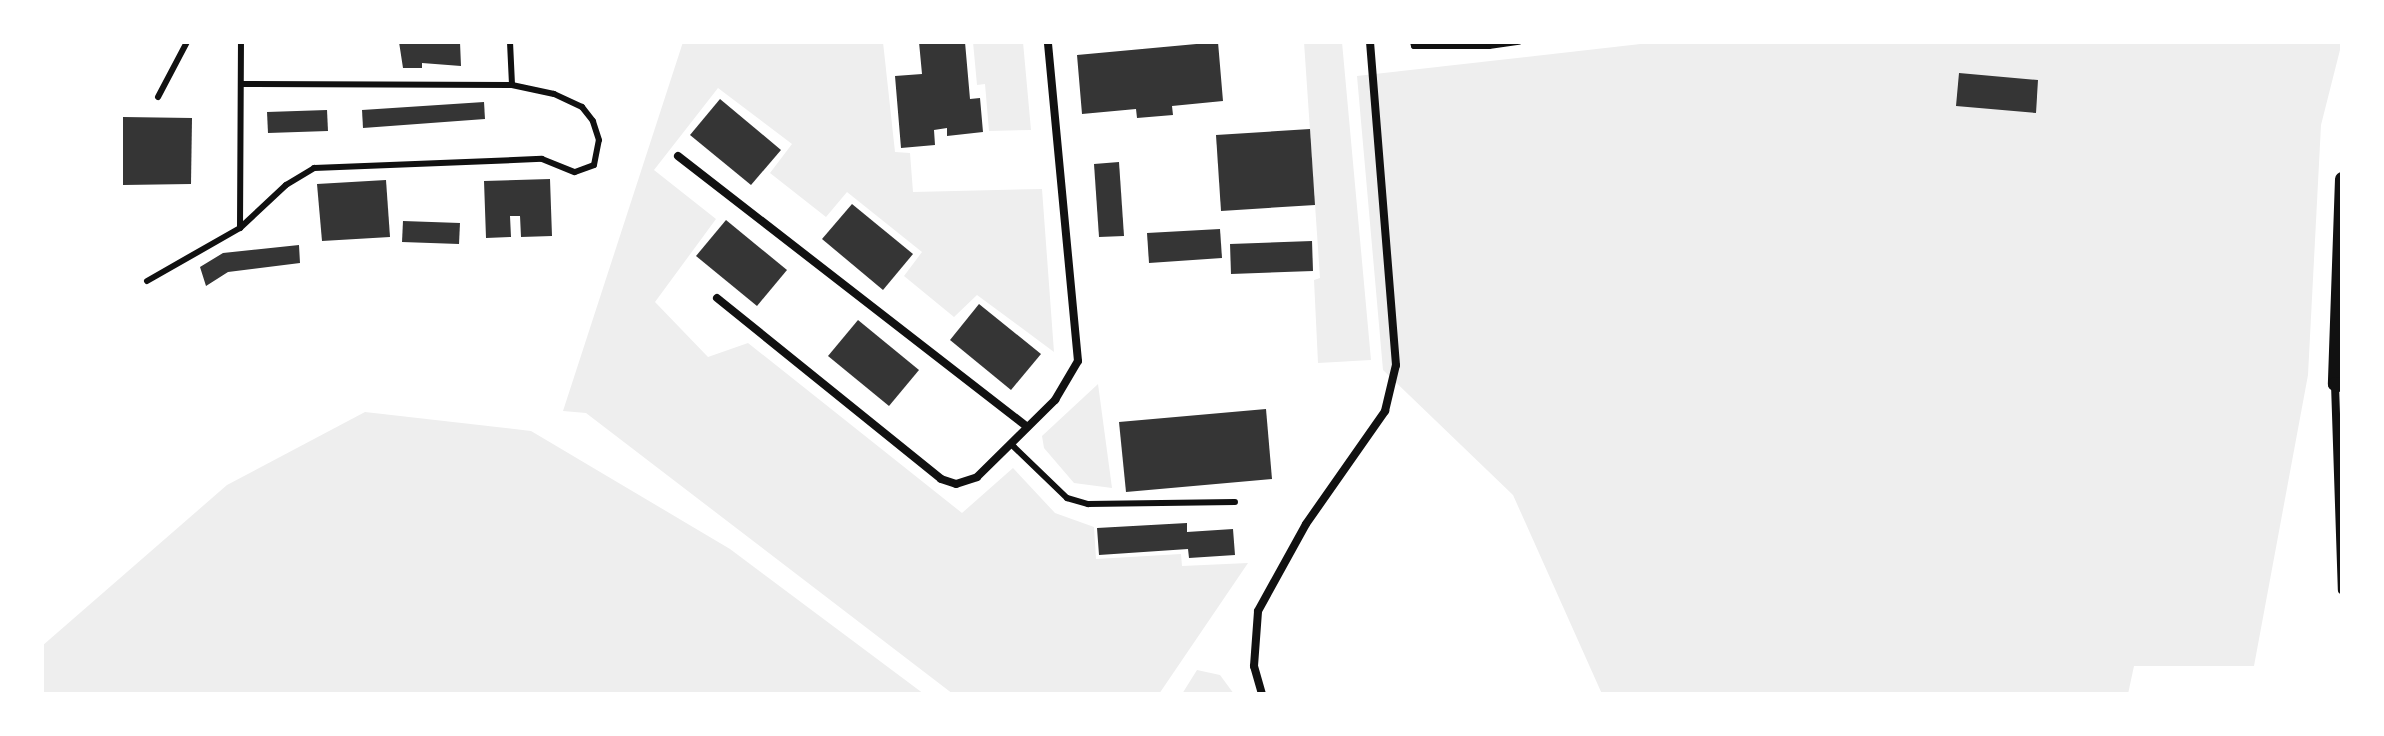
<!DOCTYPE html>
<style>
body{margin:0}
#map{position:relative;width:2384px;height:736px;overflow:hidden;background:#fff;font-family:"Roboto Condensed",sans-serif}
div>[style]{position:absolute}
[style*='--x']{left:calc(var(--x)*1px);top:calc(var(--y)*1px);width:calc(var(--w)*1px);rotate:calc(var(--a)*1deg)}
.green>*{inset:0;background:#eee}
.building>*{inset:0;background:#353535}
.service>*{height:6px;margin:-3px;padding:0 3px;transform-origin:3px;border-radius:3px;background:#111}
.minor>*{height:8px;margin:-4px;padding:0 4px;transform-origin:4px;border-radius:4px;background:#111}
.tertiary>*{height:14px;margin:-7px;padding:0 7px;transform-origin:7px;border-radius:7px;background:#111}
span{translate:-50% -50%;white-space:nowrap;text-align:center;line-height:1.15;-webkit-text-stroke:7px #fff;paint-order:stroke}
.frame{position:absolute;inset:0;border:44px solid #fff;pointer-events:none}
</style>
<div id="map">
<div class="green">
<i style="clip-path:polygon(683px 42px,883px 42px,895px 152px,910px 153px,913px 192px,1042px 189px,1054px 352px,977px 295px,954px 317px,904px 276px,922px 252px,847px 192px,826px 217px,770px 173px,792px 144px,718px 88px,654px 170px,716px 219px,655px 302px,708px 357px,748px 343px,962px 513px,1013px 468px,1055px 513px,1094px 527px,1096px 559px,1181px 554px,1182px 566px,1248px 563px,1159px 694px,953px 694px,586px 413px,563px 411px)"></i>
<i style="clip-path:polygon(973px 42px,1023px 42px,1031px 130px,989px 131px,985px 84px,977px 85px)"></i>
<i style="clip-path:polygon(1304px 42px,1342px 42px,1371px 360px,1318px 363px,1314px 280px,1320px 278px)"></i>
<i style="clip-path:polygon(1658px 42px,2342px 42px,2321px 125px,2308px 375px,2254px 666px,2134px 666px,2128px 694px,1602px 694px,1513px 495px,1383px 370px,1357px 76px)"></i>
<i style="clip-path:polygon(1098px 384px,1112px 488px,1074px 483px,1044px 448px,1042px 436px)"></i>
<i style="clip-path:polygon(365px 412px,531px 431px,730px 549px,924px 694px,42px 694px,42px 646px,227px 485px)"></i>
<i style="clip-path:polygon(1197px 670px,1220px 675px,1234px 694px,1182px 694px)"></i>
</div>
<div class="building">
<i style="clip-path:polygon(399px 42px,460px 42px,461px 66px,422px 63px,422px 68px,403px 68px)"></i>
<i style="clip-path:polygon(919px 42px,965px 42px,970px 99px,980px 98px,983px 132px,947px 136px,947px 128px,934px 130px,935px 145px,901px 148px,895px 76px,922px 74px)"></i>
<i style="clip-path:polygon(1218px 42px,1223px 101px,1172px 106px,1173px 115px,1137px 118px,1136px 109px,1082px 114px,1077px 55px)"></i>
<i style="clip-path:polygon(1959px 73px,2038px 80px,2036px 113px,1956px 106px)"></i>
<i style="clip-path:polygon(720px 99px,781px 150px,751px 185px,690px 135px)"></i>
<i style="clip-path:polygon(484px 102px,485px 119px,363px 128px,362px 110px)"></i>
<i style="clip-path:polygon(327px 110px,328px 131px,268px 133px,267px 112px)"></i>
<i style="clip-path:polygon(123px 117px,192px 118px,191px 184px,123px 185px)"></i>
<i style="clip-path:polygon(1310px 129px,1315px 205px,1221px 211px,1216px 135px)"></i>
<i style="clip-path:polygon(1119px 162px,1124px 236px,1099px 237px,1094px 164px)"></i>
<i style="clip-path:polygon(550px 179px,552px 236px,521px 237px,520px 216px,510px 216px,511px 237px,486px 238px,484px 181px)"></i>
<i style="clip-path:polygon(386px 180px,390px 237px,322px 241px,317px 184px)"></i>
<i style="clip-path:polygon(852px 204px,913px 254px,883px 290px,822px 239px)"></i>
<i style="clip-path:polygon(726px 220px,787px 270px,757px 306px,696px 256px)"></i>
<i style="clip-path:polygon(403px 221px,460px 223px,459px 244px,402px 242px)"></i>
<i style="clip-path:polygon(1220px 229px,1222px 258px,1149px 263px,1147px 233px)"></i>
<i style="clip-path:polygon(1312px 241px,1313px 271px,1231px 274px,1230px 244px)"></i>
<i style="clip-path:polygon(299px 245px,300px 263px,228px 272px,206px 286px,200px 267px,223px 253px)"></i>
<i style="clip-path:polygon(979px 304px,1041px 354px,1011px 390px,950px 340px)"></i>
<i style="clip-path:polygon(858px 320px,919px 370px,889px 406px,828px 356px)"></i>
<i style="clip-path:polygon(1266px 409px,1272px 479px,1126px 492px,1119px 422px)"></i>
<i style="clip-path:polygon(1187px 523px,1187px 532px,1233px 529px,1235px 555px,1189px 558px,1188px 549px,1099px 555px,1097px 528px)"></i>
</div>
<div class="service">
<i style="--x:510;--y:42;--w:43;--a:87.3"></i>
<i style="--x:1413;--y:42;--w:4;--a:76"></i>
<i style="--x:1414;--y:46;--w:75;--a:0"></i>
<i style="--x:1489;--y:46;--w:30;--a:-8"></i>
<i style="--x:158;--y:97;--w:62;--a:-62.2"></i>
<i style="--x:240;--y:228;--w:186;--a:-89.7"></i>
<i style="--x:147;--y:281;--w:107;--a:-29.7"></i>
<i style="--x:240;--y:228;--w:63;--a:-43.1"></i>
<i style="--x:286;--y:185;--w:33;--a:-31"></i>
<i style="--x:314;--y:168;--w:228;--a:-2.3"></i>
<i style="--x:542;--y:159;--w:35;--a:22"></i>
<i style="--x:575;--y:172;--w:20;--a:-20"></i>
<i style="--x:594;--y:165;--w:25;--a:-79"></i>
<i style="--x:599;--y:140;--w:20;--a:-108"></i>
<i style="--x:593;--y:121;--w:18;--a:-128"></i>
<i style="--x:582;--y:107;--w:31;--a:-155"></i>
<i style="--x:554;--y:94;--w:43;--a:-167.9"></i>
<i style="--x:512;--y:85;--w:271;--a:-179.8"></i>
<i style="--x:1011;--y:444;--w:78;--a:44"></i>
<i style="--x:1067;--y:498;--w:22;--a:16"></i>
<i style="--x:1088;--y:504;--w:147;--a:-0.8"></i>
</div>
<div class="minor">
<i style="--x:678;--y:156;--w:442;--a:37.8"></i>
<i style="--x:717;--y:298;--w:288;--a:38.9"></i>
<i style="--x:941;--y:479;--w:16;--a:18"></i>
<i style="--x:956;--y:484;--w:22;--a:-18"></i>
<i style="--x:977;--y:477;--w:110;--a:-44.6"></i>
<i style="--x:1055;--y:400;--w:45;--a:-59.5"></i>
<i style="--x:1078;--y:361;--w:320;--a:-95.4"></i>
<i style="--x:2335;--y:384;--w:206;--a:88.1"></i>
<i style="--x:1262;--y:694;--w:29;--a:-106"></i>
<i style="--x:1254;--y:666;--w:55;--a:-85.8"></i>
<i style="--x:1258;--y:611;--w:99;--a:-61.1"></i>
<i style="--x:1306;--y:524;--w:138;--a:-55"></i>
<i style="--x:1385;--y:411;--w:47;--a:-76.6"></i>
<i style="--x:1396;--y:365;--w:324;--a:-94.6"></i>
</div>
<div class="tertiary">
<i style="--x:2342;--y:179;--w:205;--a:92"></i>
<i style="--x:2335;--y:384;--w:7;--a:8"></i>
</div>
<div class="frame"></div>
</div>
